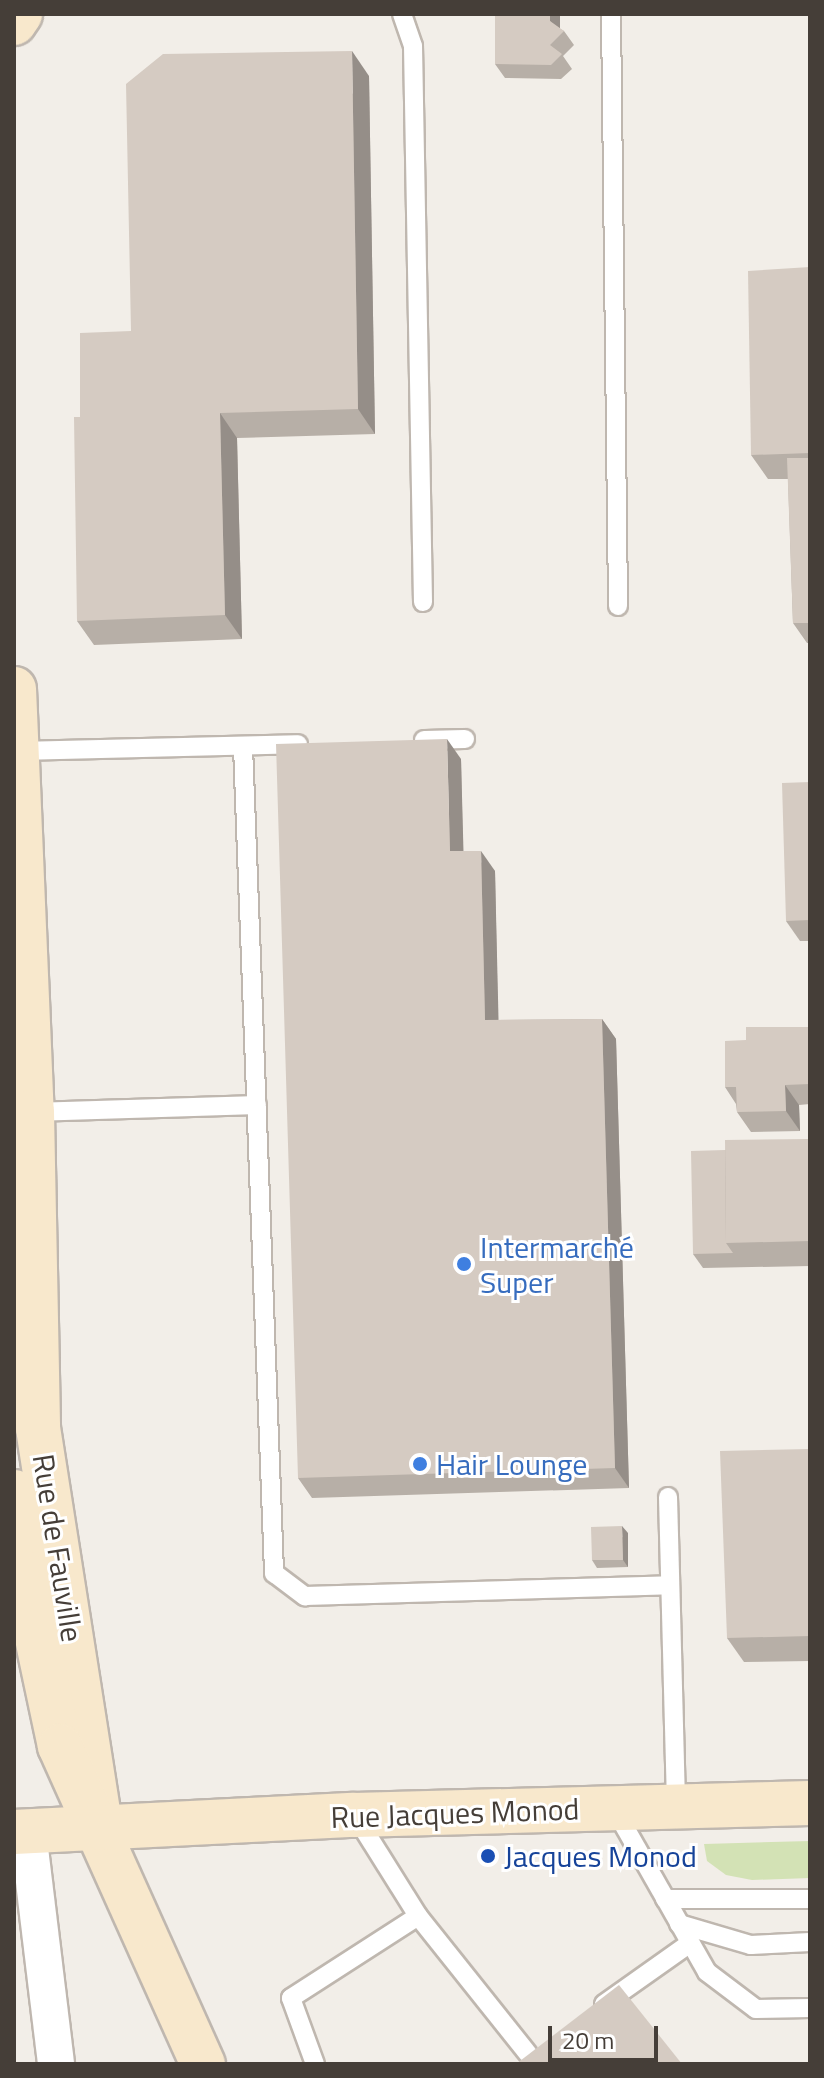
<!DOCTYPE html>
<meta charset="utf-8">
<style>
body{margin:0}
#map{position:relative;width:824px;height:2078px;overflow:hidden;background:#f2eee8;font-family:"Titillium Web",sans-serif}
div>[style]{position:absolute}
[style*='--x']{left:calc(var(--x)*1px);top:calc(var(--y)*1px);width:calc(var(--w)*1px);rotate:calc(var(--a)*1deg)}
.green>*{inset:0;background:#d3e2b5}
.roads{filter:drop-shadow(2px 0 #bfb7af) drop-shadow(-2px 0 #bfb7af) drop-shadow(0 2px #bfb7af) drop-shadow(0 -2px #bfb7af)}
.lane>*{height:18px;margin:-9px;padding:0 9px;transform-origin:9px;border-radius:9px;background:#fff}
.street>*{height:36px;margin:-18px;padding:0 18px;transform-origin:18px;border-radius:18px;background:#fff}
.secondary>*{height:44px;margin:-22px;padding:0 22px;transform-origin:22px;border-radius:22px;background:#f8e8cc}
.wall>*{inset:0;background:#b7afa7}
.shaded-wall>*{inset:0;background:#958e88}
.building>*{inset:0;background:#d5cbc2}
.dots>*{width:22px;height:22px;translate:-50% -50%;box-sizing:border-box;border:4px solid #fff;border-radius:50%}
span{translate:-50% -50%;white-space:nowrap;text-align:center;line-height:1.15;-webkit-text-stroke:6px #fff;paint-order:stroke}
.shop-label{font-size:30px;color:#366cbe}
.left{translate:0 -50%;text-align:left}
.street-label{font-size:30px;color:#453e38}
.transit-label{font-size:30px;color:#164399}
.frame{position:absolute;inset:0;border:16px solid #453e38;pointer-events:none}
.scale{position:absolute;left:548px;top:2026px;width:110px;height:36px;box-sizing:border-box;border:4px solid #453e38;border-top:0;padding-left:10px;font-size:24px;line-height:28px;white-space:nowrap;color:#453e38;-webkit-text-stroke:6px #fff;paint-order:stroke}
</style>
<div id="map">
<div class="green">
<i style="clip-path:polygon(810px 1841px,810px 1878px,752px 1880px,726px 1875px,707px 1861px,704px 1844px)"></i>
</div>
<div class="roads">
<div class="lane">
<i style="--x:402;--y:14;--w:34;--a:71"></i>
<i style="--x:413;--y:46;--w:556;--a:88.97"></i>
<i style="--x:611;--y:14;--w:592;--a:89.32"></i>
<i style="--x:424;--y:740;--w:41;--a:-1.4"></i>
<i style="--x:243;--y:746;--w:828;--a:87.85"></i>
<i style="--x:274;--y:1573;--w:39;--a:37"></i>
<i style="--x:305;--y:1596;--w:365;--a:-1.7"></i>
<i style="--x:17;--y:751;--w:281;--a:-1.4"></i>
<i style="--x:33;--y:1112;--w:224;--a:-1.8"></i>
<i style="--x:668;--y:1497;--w:309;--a:88.5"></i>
<i style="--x:615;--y:1810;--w:186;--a:60.4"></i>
<i style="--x:707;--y:1972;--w:61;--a:37.1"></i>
<i style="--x:756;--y:2009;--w:54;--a:-1.1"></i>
<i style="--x:356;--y:1817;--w:117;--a:57.9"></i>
<i style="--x:418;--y:1916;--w:176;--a:51.4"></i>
<i style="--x:665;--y:1899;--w:145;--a:0"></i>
<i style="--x:679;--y:1924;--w:75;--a:16.3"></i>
<i style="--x:751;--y:1945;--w:59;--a:-2.9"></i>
<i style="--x:604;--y:2004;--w:105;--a:-35.3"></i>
<i style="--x:315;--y:2064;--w:70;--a:-110"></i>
<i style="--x:291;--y:1998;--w:151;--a:-32.8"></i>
</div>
<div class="street">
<i style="--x:28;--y:1832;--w:234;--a:83.1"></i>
</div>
<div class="secondary">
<i style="--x:14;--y:23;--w:11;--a:-56"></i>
<i style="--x:14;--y:689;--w:423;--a:87.6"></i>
<i style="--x:32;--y:1112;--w:316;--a:88.9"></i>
<i style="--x:38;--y:1428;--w:407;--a:81.1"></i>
<i style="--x:14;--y:1492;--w:81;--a:83.6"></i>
<i style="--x:23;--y:1572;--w:178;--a:78"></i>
<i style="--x:60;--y:1746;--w:349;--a:65.8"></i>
<i style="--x:14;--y:1832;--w:340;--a:-2.9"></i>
<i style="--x:354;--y:1815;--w:456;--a:-1.5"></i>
</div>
</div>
<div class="wall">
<i style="clip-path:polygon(560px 14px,560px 29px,564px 31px,574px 45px,563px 56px,572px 69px,561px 79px,505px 78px,495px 64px)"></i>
<i style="clip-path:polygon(369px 76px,375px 434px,237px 438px,242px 639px,94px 645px,77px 621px,80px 417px,131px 331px)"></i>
<i style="clip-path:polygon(810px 267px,810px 643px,807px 643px,793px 623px,788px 479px,768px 479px,751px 455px)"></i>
<i style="clip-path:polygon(461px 759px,463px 851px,495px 871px,498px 1020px,602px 1019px,616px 1039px,629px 1488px,312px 1498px,298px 1478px)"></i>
<i style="clip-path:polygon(810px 782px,810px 941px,800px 941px,786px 921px)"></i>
<i style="clip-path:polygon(810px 1027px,810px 1104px,799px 1105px,800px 1131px,751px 1132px,737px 1112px,736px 1104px,725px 1087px,746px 1040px)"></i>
<i style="clip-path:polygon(810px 1139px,810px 1266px,703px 1268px,693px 1254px,725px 1150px)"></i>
<i style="clip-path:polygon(810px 1449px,810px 1661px,744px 1662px,727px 1638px)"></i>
<i style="clip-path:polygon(628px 1533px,628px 1567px,597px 1568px,592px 1560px)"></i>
</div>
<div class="shaded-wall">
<i style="clip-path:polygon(550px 14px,560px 14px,560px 35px,550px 21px)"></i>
<i style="clip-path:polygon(352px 51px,369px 76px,375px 434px,358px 409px)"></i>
<i style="clip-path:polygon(220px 413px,237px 438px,242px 639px,225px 615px)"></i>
<i style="clip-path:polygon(447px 739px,461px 759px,464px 871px,450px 851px)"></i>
<i style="clip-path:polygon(481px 851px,495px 871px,499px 1040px,485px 1020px)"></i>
<i style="clip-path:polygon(602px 1019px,616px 1039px,629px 1488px,615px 1468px)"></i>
<i style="clip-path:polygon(785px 1085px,799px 1105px,800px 1131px,786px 1111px)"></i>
<i style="clip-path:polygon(622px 1526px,628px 1533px,628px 1567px,623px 1560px)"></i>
</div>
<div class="building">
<i style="clip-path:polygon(495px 14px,550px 14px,550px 21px,564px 31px,550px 45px,562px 54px,551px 65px,495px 64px)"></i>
<i style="clip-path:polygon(352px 51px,358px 409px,220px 413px,225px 615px,77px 621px,74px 417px,80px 417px,80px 333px,131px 331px,126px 84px,163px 54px)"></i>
<i style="clip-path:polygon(810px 267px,810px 453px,751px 455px,748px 271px)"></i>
<i style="clip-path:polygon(787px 458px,810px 458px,810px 623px,793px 623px)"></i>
<i style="clip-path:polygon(447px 739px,450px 851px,481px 851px,485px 1020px,602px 1019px,615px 1468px,298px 1478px,276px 744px)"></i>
<i style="clip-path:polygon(810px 782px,810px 920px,786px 921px,782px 783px)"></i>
<i style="clip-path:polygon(746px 1027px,810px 1027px,810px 1084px,785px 1085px,786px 1111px,737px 1112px,736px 1087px,725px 1087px,725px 1041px,746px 1040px)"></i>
<i style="clip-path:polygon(810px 1139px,810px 1241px,726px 1243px,725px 1140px)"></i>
<i style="clip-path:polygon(725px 1150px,726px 1243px,733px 1253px,693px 1254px,691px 1151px)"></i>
<i style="clip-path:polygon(810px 1449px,810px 1636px,727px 1638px,720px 1451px)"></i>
<i style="clip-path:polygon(622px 1526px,623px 1560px,592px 1560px,591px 1527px)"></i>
<i style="clip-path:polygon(619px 1985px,682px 2064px,516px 2064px)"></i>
</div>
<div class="dots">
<i style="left:464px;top:1264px;background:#3f7fe0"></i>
<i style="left:420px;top:1464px;background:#3f7fe0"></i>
<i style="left:488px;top:1856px;background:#1a4fb4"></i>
</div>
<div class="shop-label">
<span class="left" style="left:480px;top:1264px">Intermarché<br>Super</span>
<span class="left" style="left:436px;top:1464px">Hair Lounge</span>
</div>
<div class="street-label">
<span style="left:58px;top:1548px;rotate:81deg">Rue de Fauville</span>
<span style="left:455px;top:1813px;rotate:-2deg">Rue Jacques Monod</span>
</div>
<div class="transit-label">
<span class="left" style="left:504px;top:1856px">Jacques Monod</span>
</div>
<div class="frame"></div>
<div class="scale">20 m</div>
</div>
